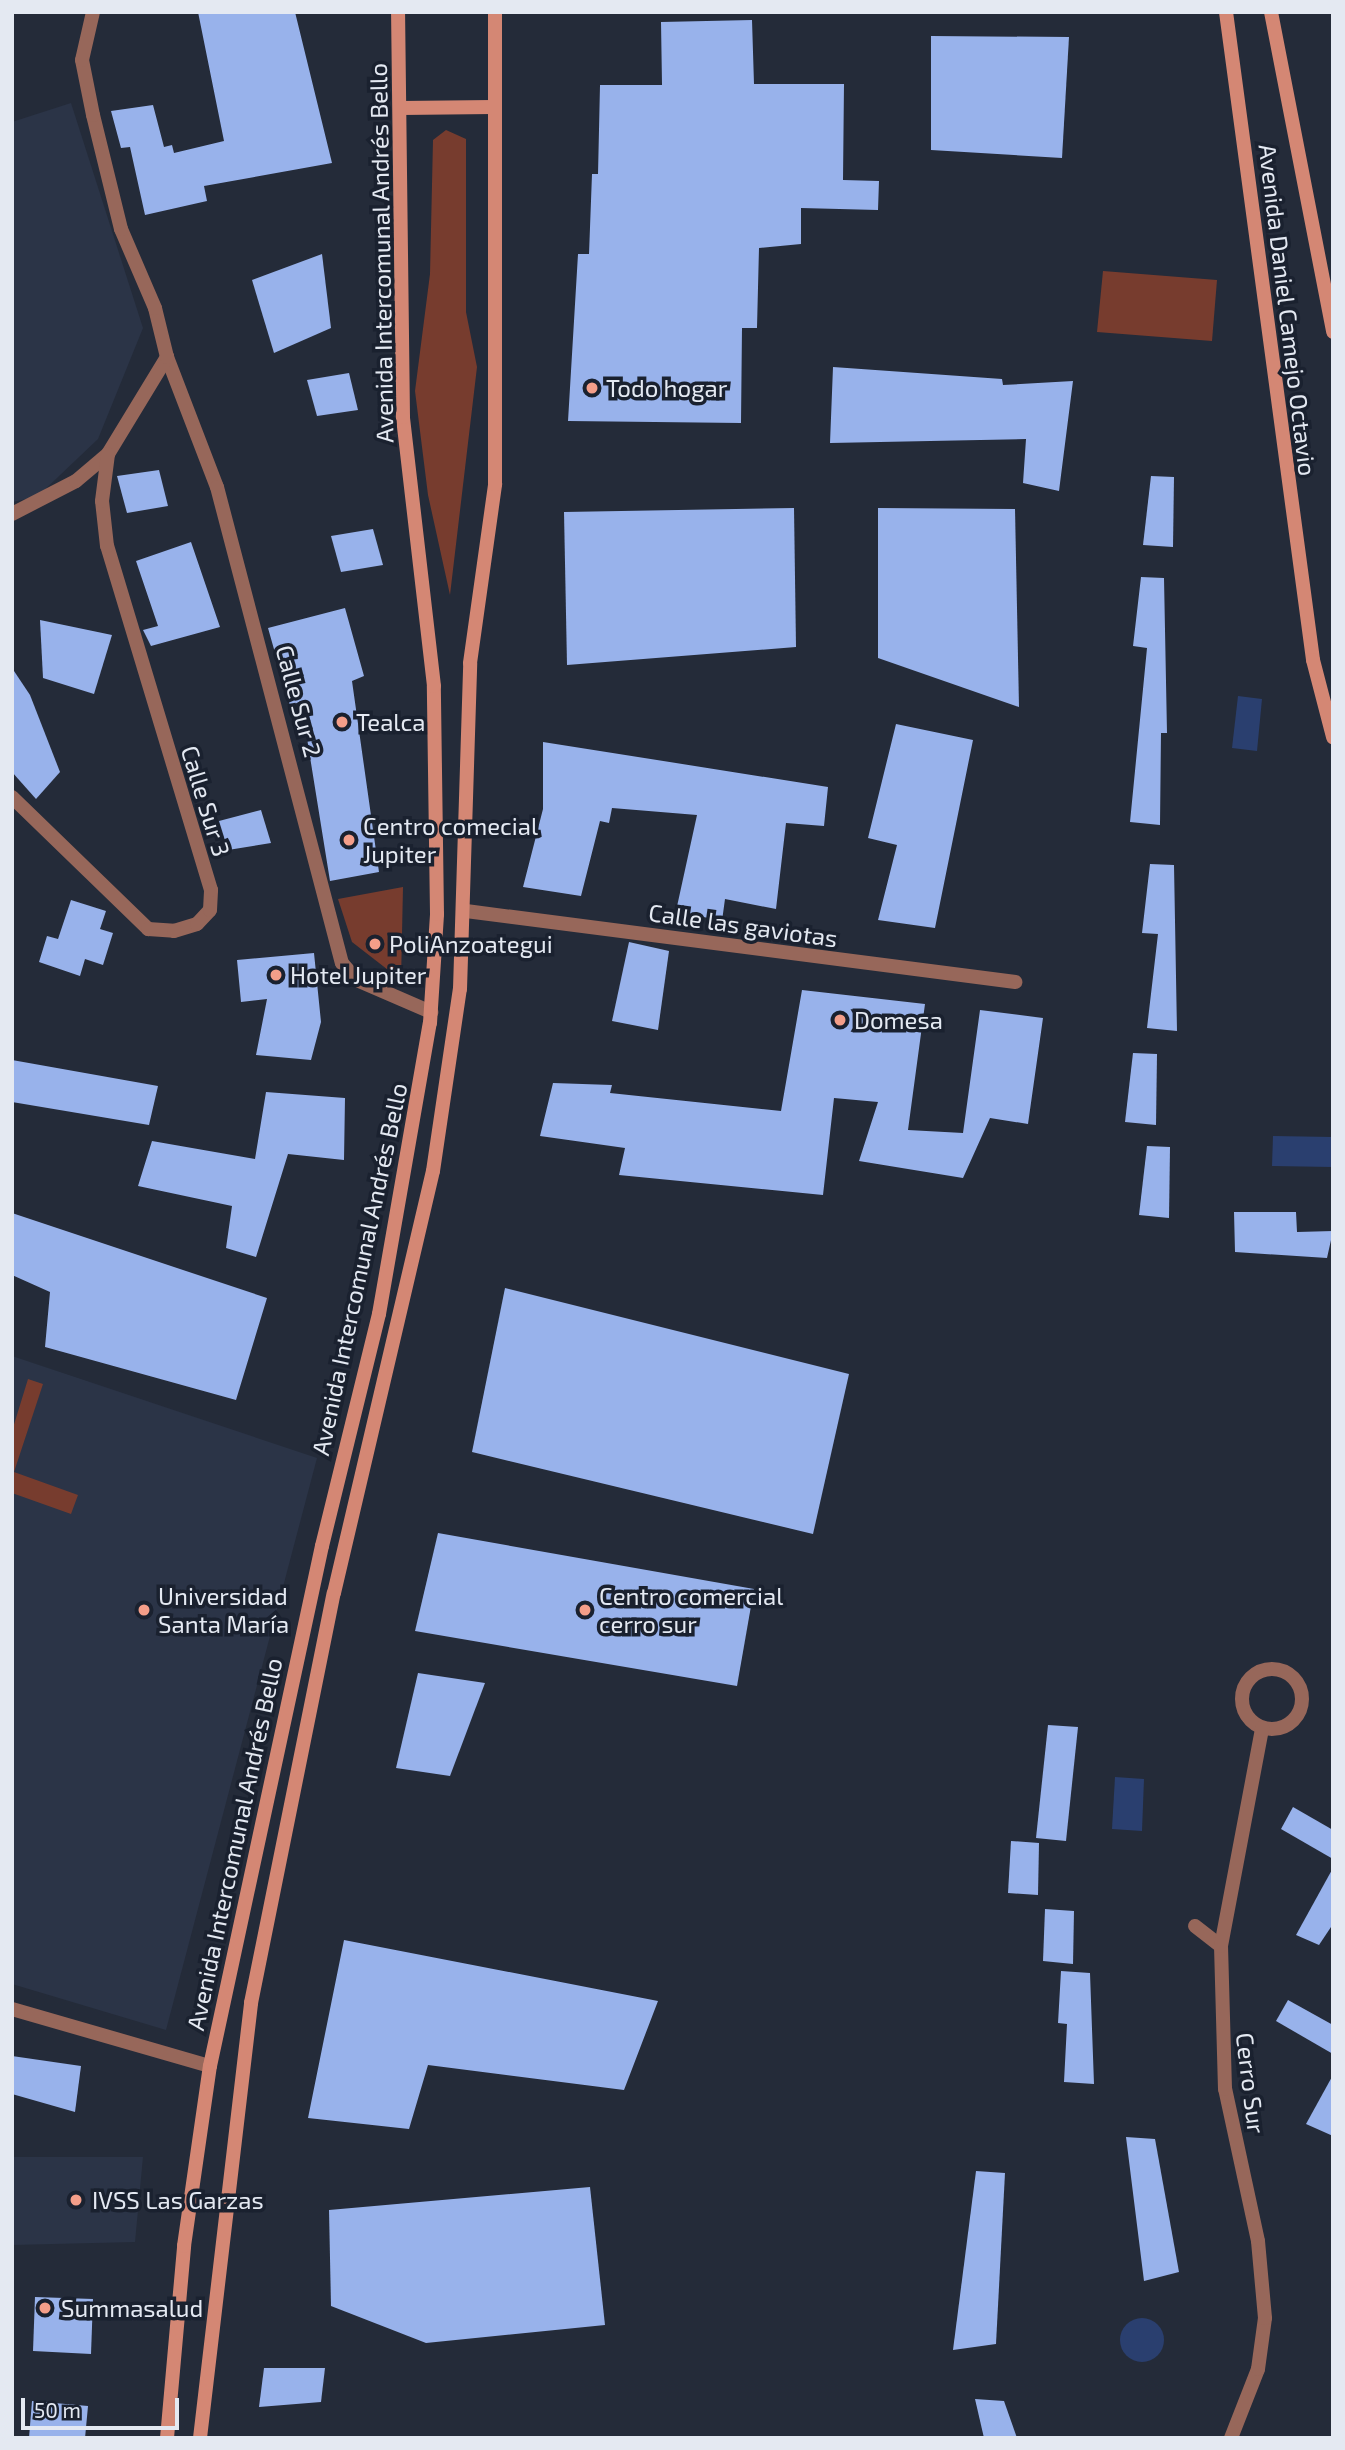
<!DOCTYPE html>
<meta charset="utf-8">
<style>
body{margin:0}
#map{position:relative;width:1345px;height:2450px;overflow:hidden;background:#242b39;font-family:"Exo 2",sans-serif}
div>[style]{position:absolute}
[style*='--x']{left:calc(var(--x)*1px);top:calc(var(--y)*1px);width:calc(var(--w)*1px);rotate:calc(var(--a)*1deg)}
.built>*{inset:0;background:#2b3447}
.green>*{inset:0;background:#773c2e}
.water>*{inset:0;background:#2a3f6f}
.round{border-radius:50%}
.building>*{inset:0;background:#98b2eb}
.street>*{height:14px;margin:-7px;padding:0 7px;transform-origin:7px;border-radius:7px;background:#97675a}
.street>.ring{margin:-7px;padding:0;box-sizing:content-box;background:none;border:14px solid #97675a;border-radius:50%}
.secondary>*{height:14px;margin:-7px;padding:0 7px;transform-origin:7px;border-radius:7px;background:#d48774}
.dots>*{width:19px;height:19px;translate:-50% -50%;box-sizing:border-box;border:4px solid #1a212f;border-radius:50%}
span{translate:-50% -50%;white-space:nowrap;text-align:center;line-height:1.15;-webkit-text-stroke:7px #1a212f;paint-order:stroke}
.street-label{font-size:24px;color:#e4e9f2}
.poi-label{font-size:24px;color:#e4e9f2}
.left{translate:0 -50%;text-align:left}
.frame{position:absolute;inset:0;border:14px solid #e4e9f2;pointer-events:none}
.scale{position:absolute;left:21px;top:2398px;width:158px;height:32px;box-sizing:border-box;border:4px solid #e4e9f2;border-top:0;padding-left:9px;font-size:21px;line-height:24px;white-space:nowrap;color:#e4e9f2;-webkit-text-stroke:5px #1a212f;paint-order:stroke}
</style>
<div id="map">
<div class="built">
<i style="clip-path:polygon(71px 103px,143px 328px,98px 439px,37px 497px,12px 502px,12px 122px)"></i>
<i style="clip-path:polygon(12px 1356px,317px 1458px,166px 2030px,12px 1984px)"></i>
<i style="clip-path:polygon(12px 2157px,143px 2157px,135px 2242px,12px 2245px)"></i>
</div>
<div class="green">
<i style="clip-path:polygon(446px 130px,466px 139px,466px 312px,477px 367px,450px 595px,428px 495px,415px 391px,430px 274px,433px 140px)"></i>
<i style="clip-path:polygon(1103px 271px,1217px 280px,1212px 341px,1097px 332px)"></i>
<i style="clip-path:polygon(403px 887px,401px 980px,352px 942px,338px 899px)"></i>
<i style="clip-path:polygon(28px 1379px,43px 1384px,14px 1472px,78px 1495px,71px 1514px,12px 1493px,12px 1431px)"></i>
</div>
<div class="water">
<i style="clip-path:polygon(1238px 696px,1262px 699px,1257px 751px,1232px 748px)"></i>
<i style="clip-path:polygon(1273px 1136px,1333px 1137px,1333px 1167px,1272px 1166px)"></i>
<i style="clip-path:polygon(1115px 1777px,1144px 1779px,1142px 1831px,1112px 1829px)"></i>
<i class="round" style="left:1120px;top:2318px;width:44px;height:44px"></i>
</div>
<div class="building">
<i style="clip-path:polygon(198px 12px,295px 12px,332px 163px,204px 186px,207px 201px,145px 215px,130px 147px,121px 148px,111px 111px,153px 105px,164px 147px,172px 145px,174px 153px,224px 141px)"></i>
<i style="clip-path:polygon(752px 20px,754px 84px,844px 84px,843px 180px,879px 181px,878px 210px,801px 208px,801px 244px,759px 248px,757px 328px,742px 328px,741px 423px,568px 421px,578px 254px,589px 254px,592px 174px,598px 174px,600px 85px,662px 85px,661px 22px)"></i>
<i style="clip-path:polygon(931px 36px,1069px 37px,1062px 158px,931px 150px)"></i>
<i style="clip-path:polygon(322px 254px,331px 328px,274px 353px,252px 280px)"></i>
<i style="clip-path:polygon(833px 367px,1002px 379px,1003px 385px,1073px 381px,1059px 491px,1023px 483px,1026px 439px,830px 443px)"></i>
<i style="clip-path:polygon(349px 373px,358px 410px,317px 416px,307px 380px)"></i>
<i style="clip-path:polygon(159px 470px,168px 506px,127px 513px,117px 476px)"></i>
<i style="clip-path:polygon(1151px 476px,1174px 477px,1173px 547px,1143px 545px)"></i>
<i style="clip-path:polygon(794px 508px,796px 647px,567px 665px,564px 512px)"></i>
<i style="clip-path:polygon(878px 508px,1015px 509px,1019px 707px,878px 658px)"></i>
<i style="clip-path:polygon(373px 529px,383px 565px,341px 572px,331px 536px)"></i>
<i style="clip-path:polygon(191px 542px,220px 627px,151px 646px,143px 630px,158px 626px,136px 561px)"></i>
<i style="clip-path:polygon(1141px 577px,1164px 578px,1167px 733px,1161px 733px,1160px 825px,1130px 822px,1147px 648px,1133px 646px)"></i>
<i style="clip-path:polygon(345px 608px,364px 676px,352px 681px,379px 872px,330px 881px,301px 701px,290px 706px,268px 628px)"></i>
<i style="clip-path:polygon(40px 620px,112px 635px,94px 694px,43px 678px)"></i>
<i style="clip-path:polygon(12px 668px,30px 695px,60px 772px,36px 799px,12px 772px)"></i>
<i style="clip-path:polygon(896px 724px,973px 740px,935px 928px,878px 920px,897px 845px,868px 838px)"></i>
<i style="clip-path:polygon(543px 742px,828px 787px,824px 826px,786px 823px,776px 909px,725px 899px,722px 921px,676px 911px,697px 815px,612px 808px,609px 823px,600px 821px,581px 896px,523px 887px,543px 809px)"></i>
<i style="clip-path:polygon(261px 810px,271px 843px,228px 850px,219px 821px)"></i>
<i style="clip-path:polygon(1150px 864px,1174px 865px,1177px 1031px,1147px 1028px,1158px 934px,1142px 933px)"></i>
<i style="clip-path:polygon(71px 900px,106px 911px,100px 929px,113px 933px,103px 965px,85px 959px,80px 976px,39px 962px,47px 936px,58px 939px)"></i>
<i style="clip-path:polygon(629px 942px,669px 951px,658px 1030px,612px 1021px)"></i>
<i style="clip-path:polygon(314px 953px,321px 1022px,311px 1060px,256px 1055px,267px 999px,241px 1002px,237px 960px)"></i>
<i style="clip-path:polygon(802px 990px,925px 1004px,908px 1130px,963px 1133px,980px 1010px,1043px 1018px,1028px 1124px,990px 1118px,963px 1178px,859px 1161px,878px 1102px,834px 1098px,823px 1195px,619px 1175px,625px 1148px,540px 1136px,553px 1083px,612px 1085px,610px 1093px,781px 1111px)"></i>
<i style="clip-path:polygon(1133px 1053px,1157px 1054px,1156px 1125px,1125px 1122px)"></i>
<i style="clip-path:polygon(12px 1060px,158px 1086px,149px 1125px,12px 1102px)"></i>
<i style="clip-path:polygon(266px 1092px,345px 1098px,344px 1160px,288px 1154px,256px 1257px,226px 1248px,232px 1206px,138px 1186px,152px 1141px,255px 1159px)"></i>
<i style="clip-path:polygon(1147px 1146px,1170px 1147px,1169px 1218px,1139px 1215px)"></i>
<i style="clip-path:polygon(1234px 1212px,1296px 1212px,1297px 1232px,1333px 1231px,1327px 1258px,1235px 1252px)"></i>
<i style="clip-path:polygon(12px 1213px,267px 1298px,236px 1400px,45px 1347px,50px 1292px,12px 1275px)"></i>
<i style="clip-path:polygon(505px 1288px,849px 1374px,813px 1534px,472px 1452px)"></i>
<i style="clip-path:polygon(438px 1533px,754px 1589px,737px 1686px,415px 1631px)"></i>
<i style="clip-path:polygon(418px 1673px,485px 1683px,450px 1776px,396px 1768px)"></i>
<i style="clip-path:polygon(1048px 1725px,1078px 1727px,1066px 1841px,1036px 1838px)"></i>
<i style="clip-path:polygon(1293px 1807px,1333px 1830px,1333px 1859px,1281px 1829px)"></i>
<i style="clip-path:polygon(1011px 1841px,1039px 1843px,1038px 1895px,1008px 1893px)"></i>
<i style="clip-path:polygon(1333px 1868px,1333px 1924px,1319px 1945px,1296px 1935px)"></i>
<i style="clip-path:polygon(1045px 1909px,1074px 1911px,1073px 1964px,1043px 1961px)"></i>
<i style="clip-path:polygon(344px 1940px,658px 2001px,624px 2090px,428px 2065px,409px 2129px,308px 2118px)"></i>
<i style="clip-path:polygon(1061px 1971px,1090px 1973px,1094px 2084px,1064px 2082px,1067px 2024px,1058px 2023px)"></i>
<i style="clip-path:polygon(1288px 2000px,1333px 2025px,1333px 2054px,1276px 2021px)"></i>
<i style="clip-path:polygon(12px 2056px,81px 2066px,75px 2112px,12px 2094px)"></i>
<i style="clip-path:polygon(1333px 2075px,1333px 2136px,1306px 2124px)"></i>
<i style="clip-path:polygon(1126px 2137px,1155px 2139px,1179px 2272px,1144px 2281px)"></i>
<i style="clip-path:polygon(976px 2171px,1005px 2173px,996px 2344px,953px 2350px)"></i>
<i style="clip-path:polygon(590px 2187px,605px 2325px,426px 2343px,331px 2306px,329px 2210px)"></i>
<i style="clip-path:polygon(35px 2297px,93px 2299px,91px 2354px,33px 2351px)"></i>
<i style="clip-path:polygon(264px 2368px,325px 2368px,321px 2402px,259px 2407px)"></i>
<i style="clip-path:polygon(975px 2399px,1004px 2401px,1017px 2438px,984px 2438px)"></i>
<i style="clip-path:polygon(32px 2401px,88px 2406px,85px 2438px,29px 2438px)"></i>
</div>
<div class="street">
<i style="--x:167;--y:357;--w:139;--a:69"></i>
<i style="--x:217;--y:487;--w:492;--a:75.3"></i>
<i style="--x:342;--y:963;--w:23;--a:49"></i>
<i style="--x:357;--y:980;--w:81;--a:23.4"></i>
<i style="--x:12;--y:514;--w:72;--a:-27.3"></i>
<i style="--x:76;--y:481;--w:42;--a:-40.2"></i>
<i style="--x:108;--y:454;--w:114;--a:-58.7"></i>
<i style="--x:167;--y:357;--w:50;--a:-103.8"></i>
<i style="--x:155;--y:308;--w:86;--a:-113.3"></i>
<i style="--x:121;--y:229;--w:117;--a:-103.8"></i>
<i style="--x:93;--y:115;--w:56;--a:-101.3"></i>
<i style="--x:82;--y:60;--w:49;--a:-77.1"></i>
<i style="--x:12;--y:797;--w:190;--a:44.1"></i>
<i style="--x:148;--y:929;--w:26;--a:4"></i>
<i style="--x:174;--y:931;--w:24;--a:-17"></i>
<i style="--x:197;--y:924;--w:19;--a:-47"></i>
<i style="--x:210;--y:910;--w:20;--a:-87"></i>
<i style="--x:211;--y:890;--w:359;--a:-106.8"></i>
<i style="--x:107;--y:546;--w:45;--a:-96.3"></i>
<i style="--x:102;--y:501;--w:47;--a:-82.7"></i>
<i style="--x:466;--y:911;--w:554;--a:7.37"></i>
<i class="ring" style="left:1242px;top:1669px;width:46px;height:46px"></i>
<i style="--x:1195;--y:1926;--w:33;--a:38"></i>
<i style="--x:12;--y:2009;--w:206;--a:16.1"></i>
<i style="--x:1231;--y:2438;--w:74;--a:-68.6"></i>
<i style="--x:1258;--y:2369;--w:51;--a:-82.2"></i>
<i style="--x:1265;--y:2318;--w:77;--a:-95.2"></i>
<i style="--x:1258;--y:2241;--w:156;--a:-102.2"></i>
<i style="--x:1225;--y:2089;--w:143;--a:-91.6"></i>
<i style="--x:1221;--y:1946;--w:222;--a:-79.3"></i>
</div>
<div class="secondary">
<i style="--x:1226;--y:12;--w:654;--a:82.35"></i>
<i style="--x:1313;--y:660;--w:80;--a:75.4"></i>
<i style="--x:1271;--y:12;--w:326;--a:79"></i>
<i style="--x:401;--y:108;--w:92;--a:-0.6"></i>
<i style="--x:167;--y:2438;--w:193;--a:-84.9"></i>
<i style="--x:184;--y:2246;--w:182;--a:-81.8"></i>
<i style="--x:210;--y:2066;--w:532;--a:-77.85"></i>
<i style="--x:322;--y:1546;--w:239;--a:-76.2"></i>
<i style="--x:379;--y:1314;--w:295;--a:-80.1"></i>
<i style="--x:430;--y:1023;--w:109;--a:-86.3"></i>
<i style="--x:437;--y:914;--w:228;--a:-90.8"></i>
<i style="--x:434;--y:686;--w:271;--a:-96.6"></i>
<i style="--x:403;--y:417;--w:405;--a:-90.7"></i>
<i style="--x:200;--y:2438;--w:438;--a:-83.3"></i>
<i style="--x:251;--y:2003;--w:418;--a:-78.6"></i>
<i style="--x:334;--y:1593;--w:433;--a:-76.8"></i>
<i style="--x:433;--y:1171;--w:184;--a:-81.6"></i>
<i style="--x:460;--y:989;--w:326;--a:-88.2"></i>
<i style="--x:470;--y:663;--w:181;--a:-82"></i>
<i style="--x:495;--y:484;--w:472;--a:-90"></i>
</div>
<div class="dots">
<i style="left:592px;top:388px;background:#f49e89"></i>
<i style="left:342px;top:722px;background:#f49e89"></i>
<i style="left:349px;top:840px;background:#f49e89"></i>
<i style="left:375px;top:944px;background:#f49e89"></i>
<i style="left:276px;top:975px;background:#f49e89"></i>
<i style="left:840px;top:1020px;background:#f49e89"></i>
<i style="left:144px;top:1610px;background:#f49e89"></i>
<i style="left:585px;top:1610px;background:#f49e89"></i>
<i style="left:76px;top:2200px;background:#f49e89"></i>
<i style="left:45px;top:2308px;background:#f49e89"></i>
</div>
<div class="street-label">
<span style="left:381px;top:253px;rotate:-91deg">Avenida Intercomunal Andrés Bello</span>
<span style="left:1288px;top:310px;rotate:83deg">Avenida Daniel Camejo Octavio</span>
<span style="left:299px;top:701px;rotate:75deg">Calle Sur 2</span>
<span style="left:206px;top:801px;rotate:73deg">Calle Sur 3</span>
<span style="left:743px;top:925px;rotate:8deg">Calle las gaviotas</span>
<span style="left:359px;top:1269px;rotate:-78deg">Avenida Intercomunal Andrés Bello</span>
<span style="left:234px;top:1844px;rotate:-78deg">Avenida Intercomunal Andrés Bello</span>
<span style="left:1251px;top:2083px;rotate:83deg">Cerro Sur</span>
</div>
<div class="poi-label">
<span class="left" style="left:606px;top:388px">Todo hogar</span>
<span class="left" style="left:356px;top:722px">Tealca</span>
<span class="left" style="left:363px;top:840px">Centro comecial<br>Jupiter</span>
<span class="left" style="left:389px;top:944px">PoliAnzoategui</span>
<span class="left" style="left:290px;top:975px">Hotel Jupiter</span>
<span class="left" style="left:854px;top:1020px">Domesa</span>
<span class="left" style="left:158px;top:1610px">Universidad<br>Santa María</span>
<span class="left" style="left:599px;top:1610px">Centro comercial<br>cerro sur</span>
<span class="left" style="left:92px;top:2200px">IVSS Las Garzas</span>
<span class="left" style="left:61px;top:2308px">Summasalud</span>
</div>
<div class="frame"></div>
<div class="scale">50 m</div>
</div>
